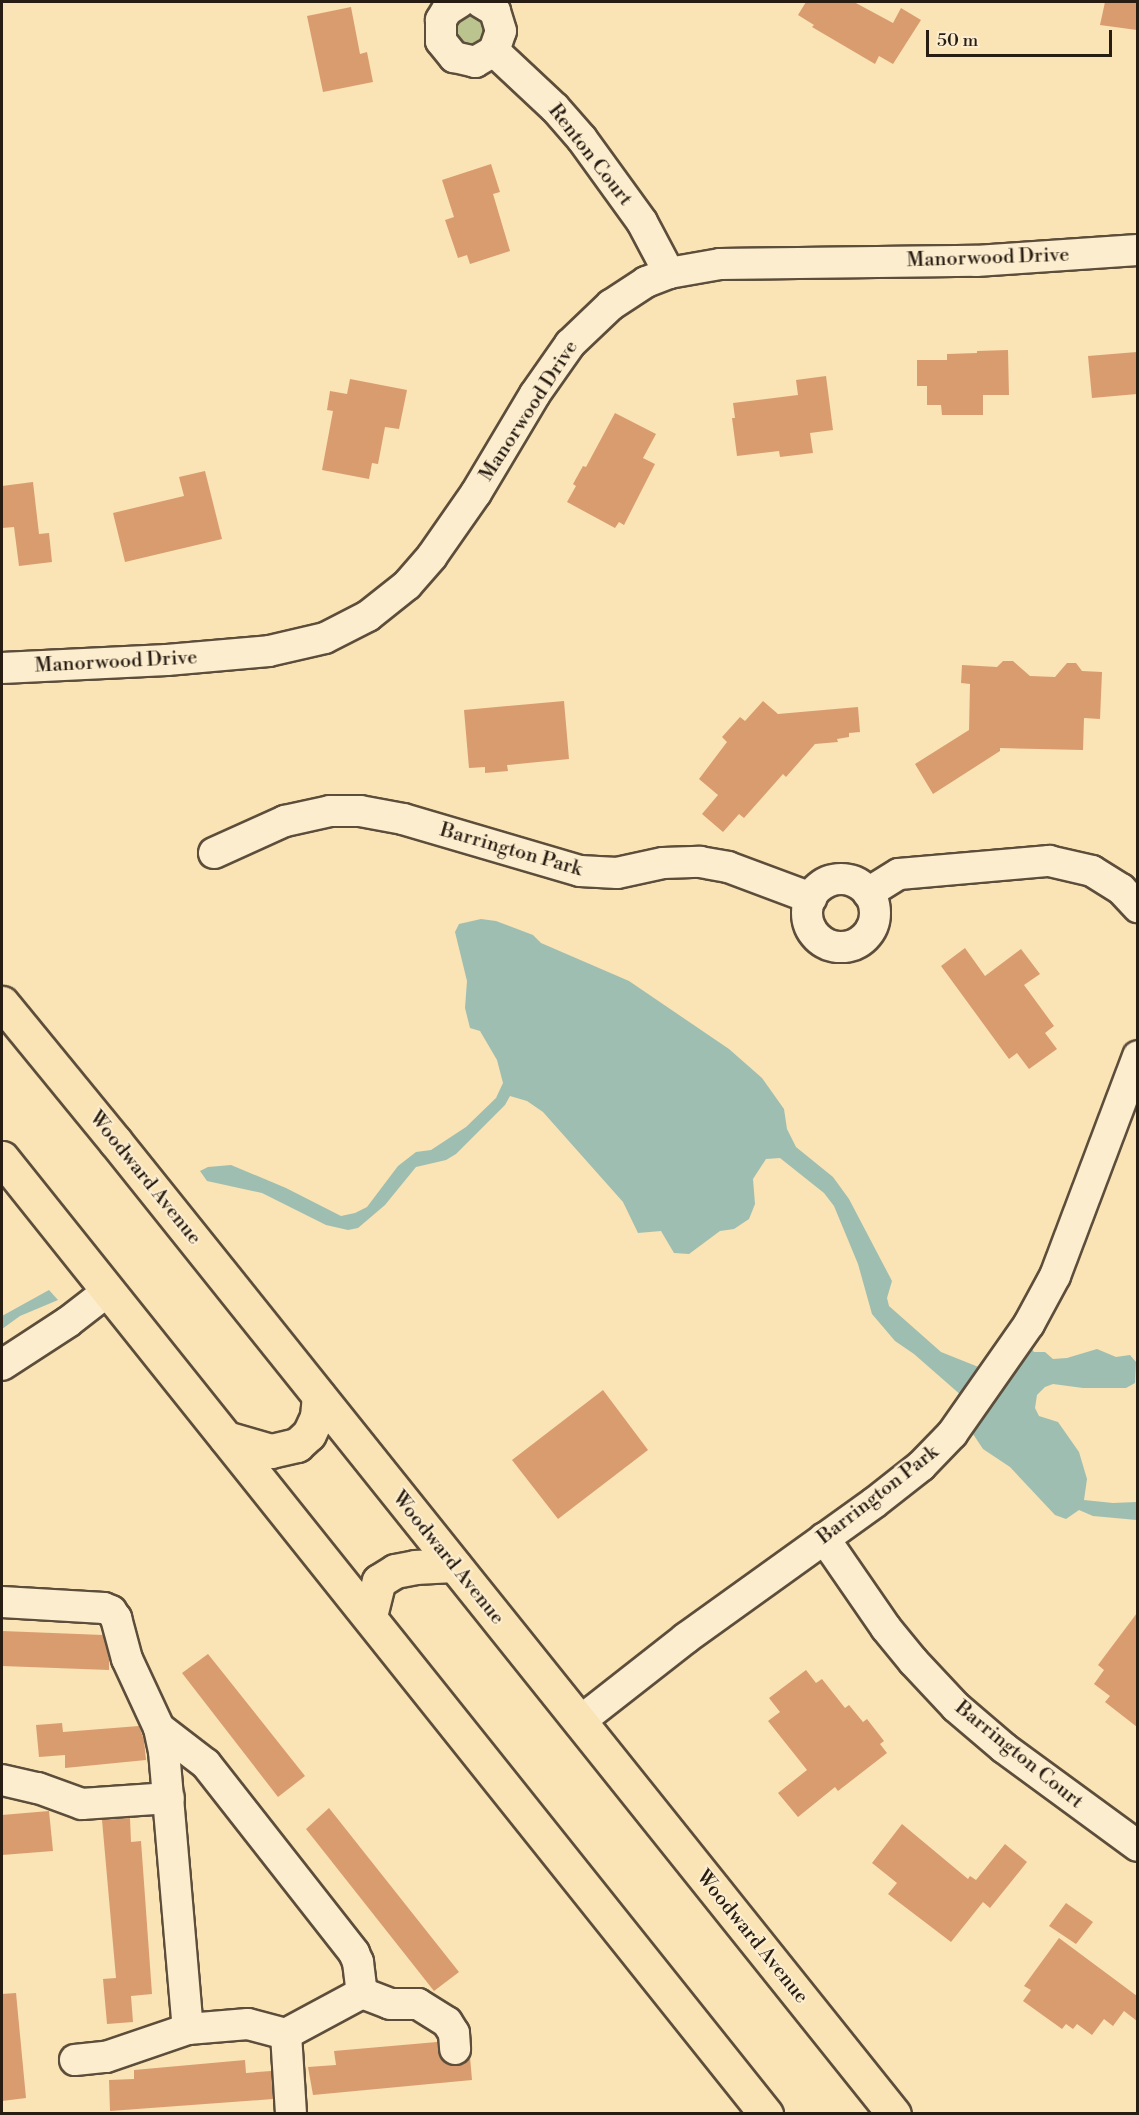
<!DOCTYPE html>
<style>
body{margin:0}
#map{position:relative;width:1139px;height:2115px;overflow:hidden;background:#fae3b4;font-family:"Libre Bodoni",serif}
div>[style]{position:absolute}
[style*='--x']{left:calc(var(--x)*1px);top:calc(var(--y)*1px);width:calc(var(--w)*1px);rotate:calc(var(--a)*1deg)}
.green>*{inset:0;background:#bbc48f}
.round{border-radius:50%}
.water>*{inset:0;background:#9ebeb1}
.building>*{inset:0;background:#d99c6f}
.roads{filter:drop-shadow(2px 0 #5c4e3b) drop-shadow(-2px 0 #5c4e3b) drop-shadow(0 2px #5c4e3b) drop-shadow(0 -2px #5c4e3b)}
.minor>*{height:30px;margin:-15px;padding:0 15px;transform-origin:15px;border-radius:15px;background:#fcedce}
.minor>.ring{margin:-15px;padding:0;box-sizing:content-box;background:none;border:30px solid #fcedce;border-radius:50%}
.major>*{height:33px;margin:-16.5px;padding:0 16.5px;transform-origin:16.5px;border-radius:16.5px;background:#fae3b4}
span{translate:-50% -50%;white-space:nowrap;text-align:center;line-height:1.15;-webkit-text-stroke:4.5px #fcedce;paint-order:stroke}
.street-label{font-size:20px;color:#281d13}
.frame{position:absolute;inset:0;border:3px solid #281d13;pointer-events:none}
.scale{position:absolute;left:926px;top:30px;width:186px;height:27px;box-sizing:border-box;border:3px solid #281d13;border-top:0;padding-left:8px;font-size:18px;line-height:21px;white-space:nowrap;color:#281d13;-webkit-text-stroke:4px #fcedce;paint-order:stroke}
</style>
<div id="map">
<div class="green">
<i class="round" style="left:453px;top:14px;width:34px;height:34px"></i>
</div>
<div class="water">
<i style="clip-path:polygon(481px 919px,496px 921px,533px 935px,541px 943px,629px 981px,729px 1049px,762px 1078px,784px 1109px,787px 1129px,796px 1147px,833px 1177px,849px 1199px,892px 1281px,887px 1298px,889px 1306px,941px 1352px,981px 1368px,1030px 1346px,1034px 1352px,1045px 1352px,1053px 1359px,1067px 1358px,1097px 1349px,1116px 1357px,1130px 1355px,1136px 1362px,1135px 1383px,1126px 1388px,1083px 1388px,1053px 1384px,1045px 1387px,1037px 1395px,1035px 1408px,1039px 1416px,1058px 1422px,1079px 1452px,1087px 1479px,1084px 1500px,1113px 1503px,1137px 1502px,1137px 1520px,1093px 1516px,1079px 1510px,1066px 1519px,1055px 1515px,1010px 1467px,983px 1449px,971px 1431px,962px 1396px,914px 1354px,895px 1341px,872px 1314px,858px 1264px,834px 1206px,824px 1193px,780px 1158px,766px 1159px,753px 1179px,755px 1204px,749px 1219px,734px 1229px,720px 1231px,689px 1254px,674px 1253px,661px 1231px,638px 1233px,623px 1202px,543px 1112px,527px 1101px,510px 1096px,505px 1105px,456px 1154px,446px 1160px,416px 1167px,385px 1205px,358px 1228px,348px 1230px,326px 1225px,262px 1193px,207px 1181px,200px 1171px,208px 1167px,231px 1165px,286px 1188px,341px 1216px,355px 1213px,367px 1207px,398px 1166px,416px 1152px,431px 1150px,466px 1127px,496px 1098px,503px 1083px,497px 1060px,480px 1031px,470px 1028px,465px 1008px,467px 981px,455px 932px,459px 924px)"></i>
<i style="clip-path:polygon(49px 1290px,58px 1300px,20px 1316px,2px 1329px,2px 1316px)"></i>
</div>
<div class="building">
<i style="clip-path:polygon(806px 2px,854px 2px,893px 23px,901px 8px,921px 20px,893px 64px,879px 56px,875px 64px,812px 27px,814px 25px,798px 15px)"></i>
<i style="clip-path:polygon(1105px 2px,1137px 2px,1137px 30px,1100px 25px)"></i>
<i style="clip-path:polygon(351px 7px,360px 54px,367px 52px,373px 82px,323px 92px,307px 16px)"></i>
<i style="clip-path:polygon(491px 164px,500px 192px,493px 194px,510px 251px,470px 264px,467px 255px,458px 258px,445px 220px,454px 217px,442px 180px)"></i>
<i style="clip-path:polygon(1008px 350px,1009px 395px,983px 395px,983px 415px,942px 415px,941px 405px,927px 405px,927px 386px,917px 386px,917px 360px,947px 360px,947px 354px,977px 353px,977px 351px)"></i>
<i style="clip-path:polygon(1137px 352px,1137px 394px,1092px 398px,1088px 356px)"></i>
<i style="clip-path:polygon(826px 376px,833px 430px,810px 433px,813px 453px,780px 457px,779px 451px,737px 456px,732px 418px,735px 418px,733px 403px,798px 395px,796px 380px)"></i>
<i style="clip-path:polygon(350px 379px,407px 390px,399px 429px,385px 427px,378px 464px,372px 463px,369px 479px,322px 470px,333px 411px,327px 410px,330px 391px,347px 394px)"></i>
<i style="clip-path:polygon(615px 413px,656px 434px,643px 458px,655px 464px,624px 525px,619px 522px,615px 528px,567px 502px,576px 486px,573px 484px,583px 466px,586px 467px)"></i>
<i style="clip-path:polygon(205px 471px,222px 539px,125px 562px,113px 513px,184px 496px,179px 477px)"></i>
<i style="clip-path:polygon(33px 482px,39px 534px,49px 533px,52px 562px,19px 566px,14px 527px,2px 528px,2px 486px)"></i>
<i style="clip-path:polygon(1003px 661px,1013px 661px,1030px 676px,1055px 677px,1067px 663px,1076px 663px,1082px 671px,1102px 672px,1100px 719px,1084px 718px,1083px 750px,1000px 748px,1000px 751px,933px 794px,915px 764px,969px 730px,970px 684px,961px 683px,962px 665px,997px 667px)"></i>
<i style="clip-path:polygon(564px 701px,569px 759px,507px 765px,508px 771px,485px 773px,485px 767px,469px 768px,464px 710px)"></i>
<i style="clip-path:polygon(763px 701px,778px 714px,858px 707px,860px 732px,849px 733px,849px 737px,837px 739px,838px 742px,815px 744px,786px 777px,783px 774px,744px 818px,739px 814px,723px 832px,702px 814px,718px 795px,699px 779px,727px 742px,722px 737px,740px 717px,745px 721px)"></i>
<i style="clip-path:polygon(965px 948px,985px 976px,1021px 949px,1040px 974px,1024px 985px,1054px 1026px,1045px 1033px,1057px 1049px,1029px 1069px,1017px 1053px,1009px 1059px,941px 966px)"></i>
<i style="clip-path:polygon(603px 1390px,648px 1450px,558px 1519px,512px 1460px)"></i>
<i style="clip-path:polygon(1137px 1613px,1137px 1727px,1105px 1702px,1110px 1696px,1094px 1684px,1104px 1670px,1098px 1665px)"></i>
<i style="clip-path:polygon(2px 1631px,103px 1635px,109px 1659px,109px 1670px,2px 1666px)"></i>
<i style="clip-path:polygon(208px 1654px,305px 1776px,278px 1797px,182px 1673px)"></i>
<i style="clip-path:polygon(806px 1670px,816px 1683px,822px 1679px,845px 1708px,849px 1705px,863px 1722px,867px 1719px,884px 1741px,880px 1744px,887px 1753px,838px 1791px,835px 1787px,798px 1817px,778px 1793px,807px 1770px,768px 1721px,780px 1712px,769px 1698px)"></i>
<i style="clip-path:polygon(62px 1723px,63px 1732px,139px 1726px,144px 1740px,146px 1760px,65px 1768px,65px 1755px,39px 1757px,36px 1725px)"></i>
<i style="clip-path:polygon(329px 1808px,459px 1972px,434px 1991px,306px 1829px)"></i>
<i style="clip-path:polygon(49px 1811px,53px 1851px,2px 1855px,2px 1815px)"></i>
<i style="clip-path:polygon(130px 1818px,131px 1842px,141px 1841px,152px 1994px,131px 1996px,133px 2022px,107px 2024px,103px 1979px,116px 1978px,102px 1820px)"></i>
<i style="clip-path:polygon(902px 1824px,968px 1879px,970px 1876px,976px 1880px,1005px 1844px,1027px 1862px,990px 1908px,983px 1902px,951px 1942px,888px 1894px,897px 1883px,872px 1863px)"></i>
<i style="clip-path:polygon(1066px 1903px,1093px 1922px,1076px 1944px,1049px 1926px)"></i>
<i style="clip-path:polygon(1059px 1938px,1137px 1996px,1137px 2021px,1124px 2011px,1113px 2026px,1104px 2019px,1092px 2035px,1077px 2024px,1073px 2029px,1066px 2024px,1062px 2029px,1023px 2001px,1031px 1990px,1024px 1986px)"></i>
<i style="clip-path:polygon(16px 1993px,26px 2098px,2px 2101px,2px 1994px)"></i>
<i style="clip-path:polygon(437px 2042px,440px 2058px,448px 2065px,464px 2064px,470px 2057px,472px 2080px,313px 2095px,308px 2067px,336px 2065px,334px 2051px)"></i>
<i style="clip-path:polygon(245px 2060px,246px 2073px,271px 2071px,273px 2099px,110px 2111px,109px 2080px,134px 2079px,134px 2070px)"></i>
</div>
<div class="roads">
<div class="minor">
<i style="--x:460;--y:2;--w:15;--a:148"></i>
<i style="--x:447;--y:10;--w:12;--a:121"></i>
<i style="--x:441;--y:20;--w:21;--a:90"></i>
<i style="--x:441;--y:41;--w:21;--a:51"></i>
<i style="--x:454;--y:57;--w:22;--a:13"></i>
<i style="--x:475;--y:62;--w:22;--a:-30"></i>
<i style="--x:494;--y:51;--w:21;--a:-71"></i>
<i style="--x:501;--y:31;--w:21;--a:-107"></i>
<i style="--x:495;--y:11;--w:17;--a:-149"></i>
<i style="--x:494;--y:51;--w:83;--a:43.1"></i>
<i style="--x:555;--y:108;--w:41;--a:48.9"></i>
<i style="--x:582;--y:139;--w:102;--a:54.1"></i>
<i style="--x:642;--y:222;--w:58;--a:62.1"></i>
<i style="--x:2;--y:668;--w:165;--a:-2.8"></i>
<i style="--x:167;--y:660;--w:102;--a:-5"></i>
<i style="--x:269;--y:651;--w:57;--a:-13.1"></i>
<i style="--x:325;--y:638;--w:48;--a:-27.1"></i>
<i style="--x:368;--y:616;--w:50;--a:-38.5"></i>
<i style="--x:407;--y:585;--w:38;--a:-49"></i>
<i style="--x:432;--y:556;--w:77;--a:-55.1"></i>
<i style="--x:476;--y:493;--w:115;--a:-59.2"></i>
<i style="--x:535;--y:394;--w:61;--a:-55"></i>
<i style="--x:570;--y:344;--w:57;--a:-43.6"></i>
<i style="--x:611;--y:305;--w:42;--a:-33.3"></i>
<i style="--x:646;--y:282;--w:25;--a:-21"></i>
<i style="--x:669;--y:273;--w:52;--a:-10"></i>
<i style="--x:720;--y:264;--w:256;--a:-0.7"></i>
<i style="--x:976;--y:261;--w:162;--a:-3.9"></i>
<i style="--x:214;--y:853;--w:78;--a:-24.3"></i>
<i style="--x:285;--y:821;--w:46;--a:-12.5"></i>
<i style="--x:330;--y:811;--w:30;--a:0"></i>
<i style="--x:360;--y:811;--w:44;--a:10.5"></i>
<i style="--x:403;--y:819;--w:184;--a:16.4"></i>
<i style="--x:580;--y:871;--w:37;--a:3"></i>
<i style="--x:617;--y:873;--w:47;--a:-12.3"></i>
<i style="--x:663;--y:863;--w:37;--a:-2"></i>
<i style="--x:700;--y:862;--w:28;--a:10"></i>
<i style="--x:728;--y:867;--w:89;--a:20.5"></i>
<i class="ring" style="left:807px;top:879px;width:38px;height:38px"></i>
<i style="--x:868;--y:893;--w:36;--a:-32"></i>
<i style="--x:899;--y:874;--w:151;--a:-5"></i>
<i style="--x:1049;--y:861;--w:44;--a:13.1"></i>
<i style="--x:1092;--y:871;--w:34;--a:32"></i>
<i style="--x:1121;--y:889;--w:25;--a:47"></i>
<i style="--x:2;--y:1365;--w:79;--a:-33.1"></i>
<i style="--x:68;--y:1322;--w:51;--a:-37.8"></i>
<i style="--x:824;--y:1538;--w:109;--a:55.4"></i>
<i style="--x:886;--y:1628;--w:43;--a:50.7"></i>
<i style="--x:913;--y:1661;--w:63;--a:46.9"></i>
<i style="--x:956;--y:1707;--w:63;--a:40.5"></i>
<i style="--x:1004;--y:1748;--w:166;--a:36.2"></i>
<i style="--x:2;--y:1602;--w:102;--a:3.4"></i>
<i style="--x:104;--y:1608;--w:8;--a:23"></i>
<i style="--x:111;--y:1611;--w:9;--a:54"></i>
<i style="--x:116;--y:1618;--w:42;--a:75"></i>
<i style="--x:127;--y:1659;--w:76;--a:65.1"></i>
<i style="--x:159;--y:1728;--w:24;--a:78"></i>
<i style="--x:164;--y:1751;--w:279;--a:85.1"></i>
<i style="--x:188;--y:2029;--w:60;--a:-4.8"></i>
<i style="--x:248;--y:2024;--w:39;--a:15"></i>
<i style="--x:286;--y:2034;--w:80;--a:86.4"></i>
<i style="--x:579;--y:1722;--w:136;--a:-38.1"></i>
<i style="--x:686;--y:1638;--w:231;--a:-35.7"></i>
<i style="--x:874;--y:1503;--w:60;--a:-38.2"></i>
<i style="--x:921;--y:1466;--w:45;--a:-45.9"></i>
<i style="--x:952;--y:1434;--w:134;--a:-55"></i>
<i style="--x:1029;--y:1324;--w:55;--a:-61.6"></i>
<i style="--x:1055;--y:1276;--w:235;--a:-69.3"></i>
<i style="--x:159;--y:1728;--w:59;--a:37.5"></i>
<i style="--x:206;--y:1764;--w:240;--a:51.9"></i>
<i style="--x:354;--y:1953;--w:10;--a:66"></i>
<i style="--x:358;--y:1962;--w:31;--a:83"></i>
<i style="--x:362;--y:1993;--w:86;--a:151.7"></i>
<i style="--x:2;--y:1780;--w:37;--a:13"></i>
<i style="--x:38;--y:1788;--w:47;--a:20"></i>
<i style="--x:82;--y:1804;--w:87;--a:-3.9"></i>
<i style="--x:362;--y:1993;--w:30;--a:21"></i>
<i style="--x:390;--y:2004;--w:28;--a:0"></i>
<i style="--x:418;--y:2004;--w:34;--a:32"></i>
<i style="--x:447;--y:2022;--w:13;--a:58"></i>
<i style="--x:454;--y:2033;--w:16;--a:86"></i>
<i style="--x:75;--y:2060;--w:31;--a:-6"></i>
<i style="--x:106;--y:2057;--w:87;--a:-18.9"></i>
</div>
<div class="major">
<i style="--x:2;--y:1003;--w:178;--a:50.7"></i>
<i style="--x:115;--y:1141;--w:1246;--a:51.32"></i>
<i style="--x:2;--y:1158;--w:1224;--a:51.37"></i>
<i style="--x:226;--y:1438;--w:47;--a:16.1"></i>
<i style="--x:271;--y:1451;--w:27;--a:-13"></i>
<i style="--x:297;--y:1445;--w:16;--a:-43"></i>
<i style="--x:309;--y:1434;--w:19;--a:-65"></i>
<i style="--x:317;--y:1417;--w:21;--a:-85"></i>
<i style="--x:370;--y:1616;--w:36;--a:-76"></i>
<i style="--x:379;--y:1581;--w:19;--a:-32"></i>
<i style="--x:395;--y:1571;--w:20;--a:-11"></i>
<i style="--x:415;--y:1567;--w:39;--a:-3"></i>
</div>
</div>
<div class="street-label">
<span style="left:590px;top:155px;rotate:52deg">Renton Court</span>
<span style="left:988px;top:258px;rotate:-2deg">Manorwood Drive</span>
<span style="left:529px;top:411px;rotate:-57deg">Manorwood Drive</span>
<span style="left:116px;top:662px;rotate:-3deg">Manorwood Drive</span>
<span style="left:511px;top:850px;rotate:16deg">Barrington Park</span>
<span style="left:145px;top:1178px;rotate:51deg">Woodward Avenue</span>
<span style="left:878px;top:1495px;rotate:-38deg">Barrington Park</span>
<span style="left:448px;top:1558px;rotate:51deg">Woodward Avenue</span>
<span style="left:1019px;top:1755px;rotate:39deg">Barrington Court</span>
<span style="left:752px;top:1937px;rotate:51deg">Woodward Avenue</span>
</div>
<div class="frame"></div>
<div class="scale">50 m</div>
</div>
